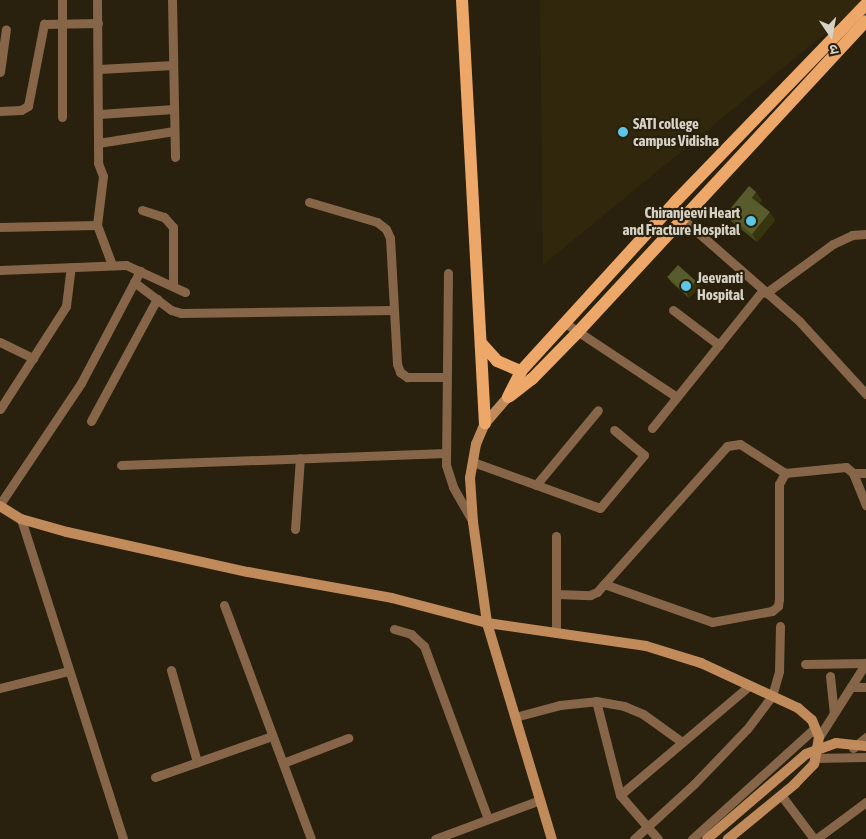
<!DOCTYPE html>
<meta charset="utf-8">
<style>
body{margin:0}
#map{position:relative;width:866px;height:839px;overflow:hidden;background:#29210e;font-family:"Asap Condensed","Noto Sans Devanagari",sans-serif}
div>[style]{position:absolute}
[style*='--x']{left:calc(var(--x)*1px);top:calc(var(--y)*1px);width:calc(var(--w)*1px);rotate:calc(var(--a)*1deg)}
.built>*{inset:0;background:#31270c}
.street>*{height:9px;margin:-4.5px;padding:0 4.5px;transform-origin:4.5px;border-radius:4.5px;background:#866548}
.secondary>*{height:10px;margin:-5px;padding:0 5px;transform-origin:5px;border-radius:5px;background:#c08a5b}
.primary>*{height:12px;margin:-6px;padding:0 6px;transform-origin:6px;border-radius:6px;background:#eca769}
.secondary-bridge>*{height:10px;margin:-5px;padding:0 5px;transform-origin:5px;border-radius:5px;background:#c08a5b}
.wall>*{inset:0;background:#494d1a}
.shaded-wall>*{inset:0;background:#36350d}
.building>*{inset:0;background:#585b2c;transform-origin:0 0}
.dots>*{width:14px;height:14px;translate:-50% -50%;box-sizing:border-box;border:2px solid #29210e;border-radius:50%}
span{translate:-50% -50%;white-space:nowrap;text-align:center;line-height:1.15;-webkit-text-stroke:4.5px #29210e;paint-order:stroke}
.poi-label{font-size:15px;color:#d7d2c6;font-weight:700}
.left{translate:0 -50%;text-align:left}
.right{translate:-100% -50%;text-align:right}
.north{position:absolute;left:806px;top:10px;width:50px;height:50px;-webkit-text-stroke:4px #29210e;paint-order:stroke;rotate:168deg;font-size:14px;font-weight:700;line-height:20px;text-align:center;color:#d7d2c6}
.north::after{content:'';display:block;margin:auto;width:18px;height:22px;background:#d7d2c6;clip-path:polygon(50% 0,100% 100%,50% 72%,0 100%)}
</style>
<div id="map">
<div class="built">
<i style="clip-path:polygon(540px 0,866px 0,543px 265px)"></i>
</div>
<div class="street">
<i style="--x:62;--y:0;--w:117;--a:90"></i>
<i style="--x:97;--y:0;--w:163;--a:89.6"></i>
<i style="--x:98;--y:163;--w:14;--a:69"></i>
<i style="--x:103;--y:176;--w:49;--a:97"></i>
<i style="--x:97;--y:225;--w:43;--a:69.4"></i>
<i style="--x:172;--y:0;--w:157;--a:88.9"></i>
<i style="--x:99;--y:69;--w:74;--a:-3.1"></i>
<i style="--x:0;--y:72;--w:43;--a:-82.1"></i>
<i style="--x:0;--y:111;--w:21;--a:-3"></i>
<i style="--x:21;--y:110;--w:8;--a:-30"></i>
<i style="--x:28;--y:106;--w:84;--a:-79"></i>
<i style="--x:44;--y:24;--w:54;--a:-1.1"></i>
<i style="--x:99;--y:114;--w:75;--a:-3.8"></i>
<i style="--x:98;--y:143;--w:77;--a:-9"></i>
<i style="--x:309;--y:202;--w:71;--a:16.4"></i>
<i style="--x:377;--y:222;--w:11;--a:38"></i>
<i style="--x:386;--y:229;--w:10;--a:66"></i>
<i style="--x:390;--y:238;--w:126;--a:86.8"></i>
<i style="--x:397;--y:364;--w:9;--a:69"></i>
<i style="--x:400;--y:372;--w:9;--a:36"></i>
<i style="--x:407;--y:377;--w:39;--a:0"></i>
<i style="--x:670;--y:208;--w:173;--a:41.2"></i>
<i style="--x:800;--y:322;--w:98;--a:47.5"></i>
<i style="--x:142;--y:210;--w:23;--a:18"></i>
<i style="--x:164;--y:217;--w:13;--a:48"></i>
<i style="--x:173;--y:227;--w:59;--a:90"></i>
<i style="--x:0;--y:227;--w:97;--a:-1.2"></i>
<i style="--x:0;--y:270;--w:126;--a:-2.3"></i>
<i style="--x:126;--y:265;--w:65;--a:24.6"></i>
<i style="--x:448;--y:273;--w:192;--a:90.6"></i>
<i style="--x:446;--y:465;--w:23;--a:72"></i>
<i style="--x:453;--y:487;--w:40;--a:60.3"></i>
<i style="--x:134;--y:282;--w:46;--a:37.1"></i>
<i style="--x:171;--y:310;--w:10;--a:17"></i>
<i style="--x:181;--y:313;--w:213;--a:-0.8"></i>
<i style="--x:766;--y:293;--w:83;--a:-36.2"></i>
<i style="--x:833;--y:244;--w:21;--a:-25"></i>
<i style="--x:852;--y:235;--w:14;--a:-4"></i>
<i style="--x:673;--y:310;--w:58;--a:37.3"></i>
<i style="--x:565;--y:323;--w:134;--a:33.5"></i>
<i style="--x:0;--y:342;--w:37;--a:26"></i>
<i style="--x:0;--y:409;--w:122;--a:-57.3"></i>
<i style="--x:66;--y:306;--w:39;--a:-83"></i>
<i style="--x:91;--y:421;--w:139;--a:-61.6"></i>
<i style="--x:652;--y:428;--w:177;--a:-51.2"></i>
<i style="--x:473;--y:462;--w:135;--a:19.9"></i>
<i style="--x:600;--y:508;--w:69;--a:-50.3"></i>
<i style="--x:644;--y:455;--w:39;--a:-140"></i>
<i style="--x:121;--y:465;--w:325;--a:-2.1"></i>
<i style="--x:853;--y:473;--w:13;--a:0"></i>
<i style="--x:536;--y:485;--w:97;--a:-50.4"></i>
<i style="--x:0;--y:504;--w:146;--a:-56.2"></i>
<i style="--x:81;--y:383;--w:127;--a:-62.2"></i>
<i style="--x:21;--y:519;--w:336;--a:72.3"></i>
<i style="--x:295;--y:529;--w:71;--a:-86"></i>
<i style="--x:556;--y:536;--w:97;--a:90"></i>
<i style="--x:604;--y:584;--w:114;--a:19.4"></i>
<i style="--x:712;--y:622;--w:61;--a:-10.4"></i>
<i style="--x:772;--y:611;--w:8;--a:-40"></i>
<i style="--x:778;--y:606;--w:7;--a:-82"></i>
<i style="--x:779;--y:599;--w:115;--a:-90"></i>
<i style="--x:779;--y:484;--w:13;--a:-61"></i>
<i style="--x:785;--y:473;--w:61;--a:-5.6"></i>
<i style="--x:846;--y:467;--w:9;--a:41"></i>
<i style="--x:853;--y:473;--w:35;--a:68"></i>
<i style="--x:557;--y:594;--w:33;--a:2"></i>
<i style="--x:590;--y:595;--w:8;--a:-23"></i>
<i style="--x:597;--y:592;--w:195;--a:-48.3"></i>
<i style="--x:727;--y:446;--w:13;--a:-9"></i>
<i style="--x:740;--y:444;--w:54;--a:32.8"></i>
<i style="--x:224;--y:605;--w:250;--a:69.6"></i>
<i style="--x:394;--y:629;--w:18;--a:16"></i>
<i style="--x:411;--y:634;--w:18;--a:43"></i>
<i style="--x:424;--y:646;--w:184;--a:69.7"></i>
<i style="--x:805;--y:664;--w:61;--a:-0.9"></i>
<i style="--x:171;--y:670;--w:96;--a:74.2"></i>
<i style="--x:830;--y:676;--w:37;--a:84"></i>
<i style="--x:851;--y:687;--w:15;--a:0"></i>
<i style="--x:0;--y:688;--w:70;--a:-14"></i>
<i style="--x:596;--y:701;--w:97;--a:75.7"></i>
<i style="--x:620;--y:795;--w:58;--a:49.2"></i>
<i style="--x:515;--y:717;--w:47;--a:-14.9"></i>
<i style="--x:560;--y:705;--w:36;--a:-6"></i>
<i style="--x:596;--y:701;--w:28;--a:10"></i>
<i style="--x:624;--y:706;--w:21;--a:23"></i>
<i style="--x:643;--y:714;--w:48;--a:35.7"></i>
<i style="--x:819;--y:737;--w:88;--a:-57.6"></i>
<i style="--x:853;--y:748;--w:17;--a:-40"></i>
<i style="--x:815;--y:758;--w:51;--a:-1.1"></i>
<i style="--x:283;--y:763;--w:70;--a:-21"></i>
<i style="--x:155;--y:777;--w:124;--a:-19.3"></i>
<i style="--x:620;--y:795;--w:169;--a:-40.2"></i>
<i style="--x:781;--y:795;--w:55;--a:53.1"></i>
<i style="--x:435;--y:839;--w:112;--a:-20.4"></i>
<i style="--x:634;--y:839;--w:81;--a:-42.5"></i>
<i style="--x:694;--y:784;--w:76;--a:-46.1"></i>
<i style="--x:747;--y:729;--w:41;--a:-52.9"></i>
<i style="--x:772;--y:696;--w:26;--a:-74"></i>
<i style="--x:779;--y:671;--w:45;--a:-88.7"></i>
<i style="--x:692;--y:839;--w:166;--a:-42.1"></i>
<i style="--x:816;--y:839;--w:62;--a:-36.5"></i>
</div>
<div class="secondary">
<i style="--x:508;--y:397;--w:35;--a:131"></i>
<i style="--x:485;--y:423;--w:23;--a:113"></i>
<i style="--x:476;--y:444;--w:35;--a:100"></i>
<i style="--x:470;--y:478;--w:44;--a:86.1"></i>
<i style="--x:473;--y:522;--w:102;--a:82.1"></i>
<i style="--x:487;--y:623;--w:226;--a:73.3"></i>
<i style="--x:0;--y:506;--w:25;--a:32"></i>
<i style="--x:21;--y:519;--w:48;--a:15.8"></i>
<i style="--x:67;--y:532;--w:185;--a:12.5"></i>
<i style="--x:248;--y:572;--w:146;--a:10.2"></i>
<i style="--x:392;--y:598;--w:98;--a:14.7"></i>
<i style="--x:487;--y:623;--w:161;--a:8.2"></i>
<i style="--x:646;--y:646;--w:58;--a:17.2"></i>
<i style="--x:701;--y:663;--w:107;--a:24.9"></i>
<i style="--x:798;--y:708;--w:18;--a:41"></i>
<i style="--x:812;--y:720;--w:18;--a:68"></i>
<i style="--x:819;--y:737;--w:27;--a:100"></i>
<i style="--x:814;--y:764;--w:28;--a:134"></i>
<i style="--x:795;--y:784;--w:87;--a:140.6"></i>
</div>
<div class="primary">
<i style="--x:462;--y:0;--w:424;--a:86.9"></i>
<i style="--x:481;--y:343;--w:24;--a:48"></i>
<i style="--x:497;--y:361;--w:26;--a:23"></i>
<i style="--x:510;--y:396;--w:28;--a:-38"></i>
<i style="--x:532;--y:379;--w:64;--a:-45.6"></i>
<i style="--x:577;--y:333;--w:425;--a:-47.2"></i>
<i style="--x:508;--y:397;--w:29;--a:-63"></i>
<i style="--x:521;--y:371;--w:230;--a:-47.6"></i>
<i style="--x:676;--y:201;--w:274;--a:-46"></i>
</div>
<div class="secondary-bridge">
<i style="--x:707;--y:839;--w:130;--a:-40.6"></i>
<i style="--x:806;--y:754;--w:32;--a:-20"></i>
<i style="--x:836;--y:743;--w:30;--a:6"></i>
</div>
<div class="wall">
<i style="clip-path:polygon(762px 200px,759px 204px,775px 220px,757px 242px,732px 222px,726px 214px)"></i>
<i style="clip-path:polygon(667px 276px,696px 281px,700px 286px,689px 298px,671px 282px)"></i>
</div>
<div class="shaded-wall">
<i style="clip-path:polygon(756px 192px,762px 200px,757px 206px,752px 198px)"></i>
<i style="clip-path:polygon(770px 212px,775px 220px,757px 242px,752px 234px)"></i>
<i style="clip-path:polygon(696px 281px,700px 286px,689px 298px,686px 292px)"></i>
</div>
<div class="building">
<i style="clip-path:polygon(749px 186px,756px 192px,752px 198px,770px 212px,752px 234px,726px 214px)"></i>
<i style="left:678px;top:265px;width:24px;height:16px;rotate:42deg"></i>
</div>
<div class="dots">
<i style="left:623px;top:132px;background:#5cc7e7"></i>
<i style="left:751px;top:221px;background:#5cc7e7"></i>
<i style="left:686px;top:286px;background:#5cc7e7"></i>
</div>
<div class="poi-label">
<span class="left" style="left:633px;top:132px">SATI college<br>campus Vidisha</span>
<span class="right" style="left:740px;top:221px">Chiranjeevi Heart<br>and Fracture Hospital</span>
<span class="left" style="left:697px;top:286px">Jeevanti<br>Hospital</span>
</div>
<div class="north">उ</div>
</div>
